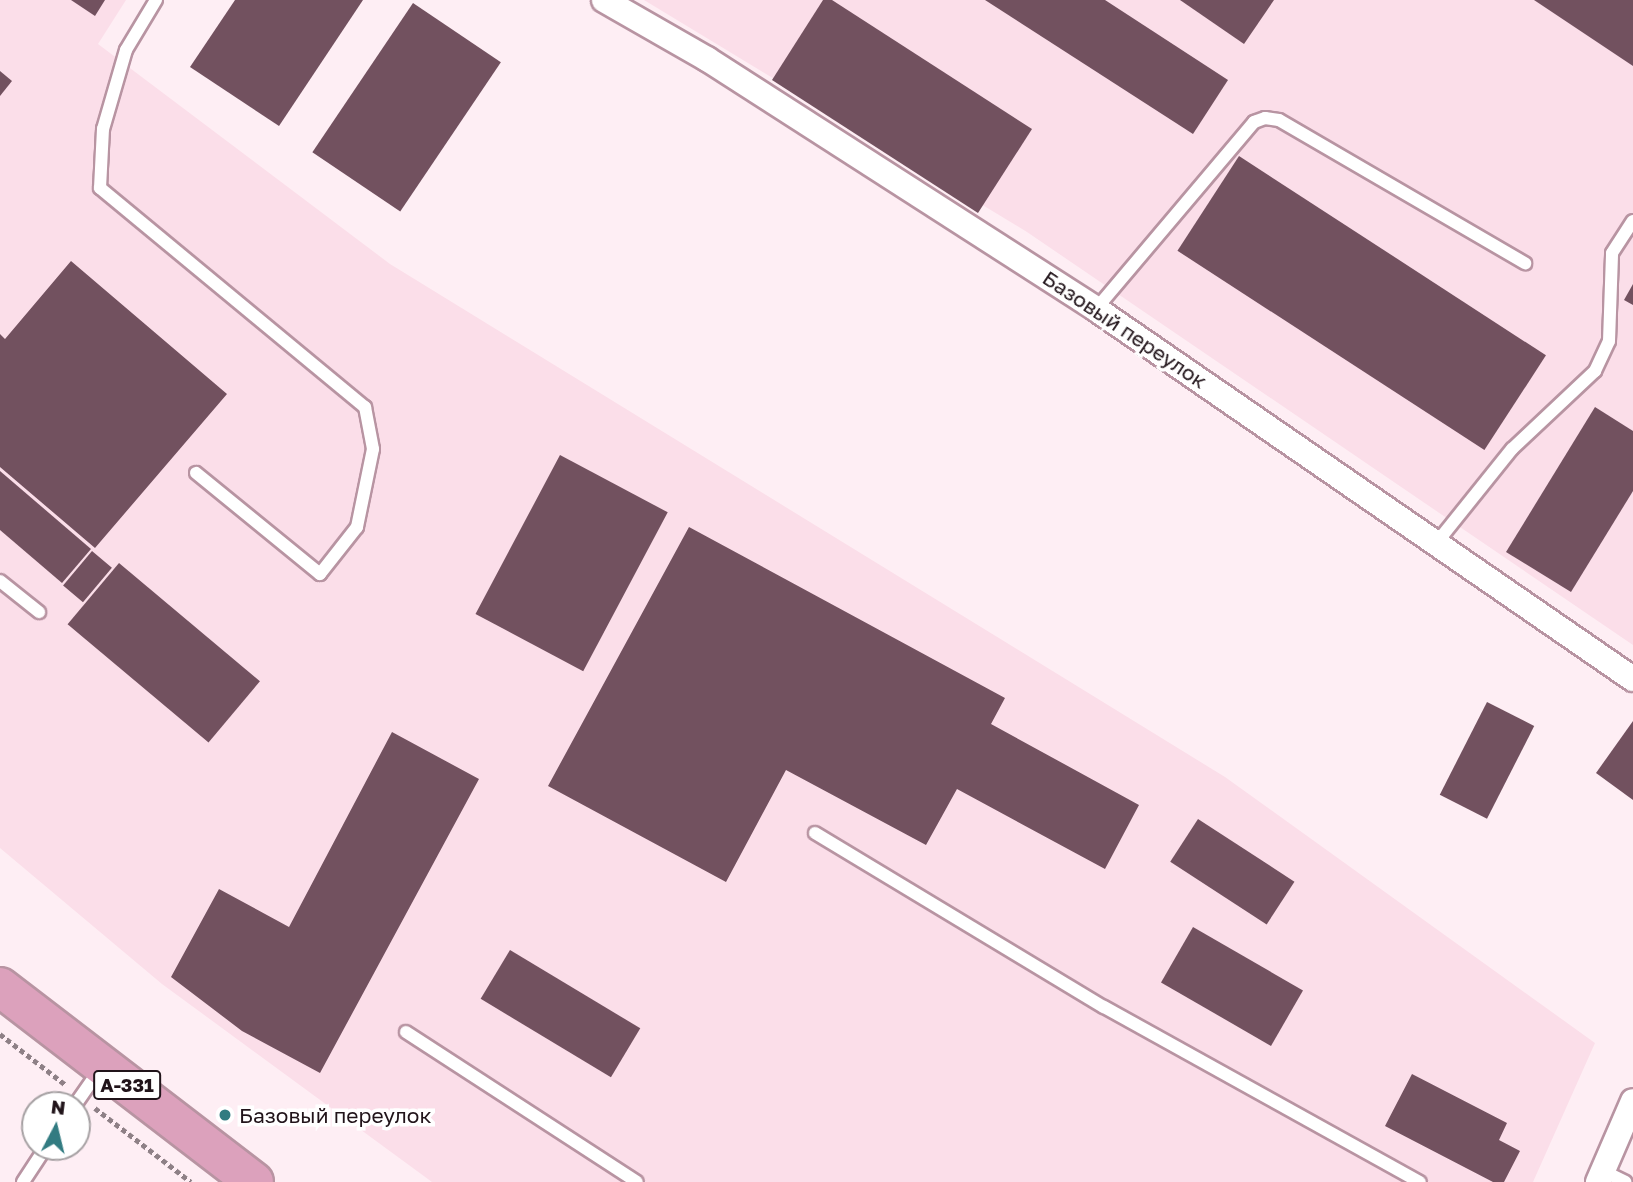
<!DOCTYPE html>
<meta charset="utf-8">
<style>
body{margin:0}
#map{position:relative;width:1633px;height:1182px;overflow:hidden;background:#feeef4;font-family:"Golos Text",sans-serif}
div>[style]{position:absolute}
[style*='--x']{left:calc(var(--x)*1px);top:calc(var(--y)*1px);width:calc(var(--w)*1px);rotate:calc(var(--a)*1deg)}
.built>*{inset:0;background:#fbdee9}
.building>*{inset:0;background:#72515f;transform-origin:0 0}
.path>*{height:4.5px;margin-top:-2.25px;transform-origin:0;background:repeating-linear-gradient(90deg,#8e8086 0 5px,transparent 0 8.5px)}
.roads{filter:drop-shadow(2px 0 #b894a2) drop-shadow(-2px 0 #b894a2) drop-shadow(0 2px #b894a2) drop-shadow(0 -2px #b894a2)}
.service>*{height:12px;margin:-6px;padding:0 6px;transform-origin:6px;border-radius:6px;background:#fff}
.minor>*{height:24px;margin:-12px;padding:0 12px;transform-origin:12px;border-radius:12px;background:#fff}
.primary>*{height:38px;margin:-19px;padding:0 19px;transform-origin:19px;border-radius:19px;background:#dca1bc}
.dots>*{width:19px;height:19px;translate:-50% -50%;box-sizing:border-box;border:4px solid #fff;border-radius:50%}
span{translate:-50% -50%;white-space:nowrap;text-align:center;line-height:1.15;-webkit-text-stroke:7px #fff;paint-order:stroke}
.shield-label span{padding:2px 5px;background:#fff;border:2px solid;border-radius:5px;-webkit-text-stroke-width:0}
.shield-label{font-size:19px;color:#21141a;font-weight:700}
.street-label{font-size:21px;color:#21141a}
.poi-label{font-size:21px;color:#21141a}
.left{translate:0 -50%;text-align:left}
.north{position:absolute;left:21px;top:1091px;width:70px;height:70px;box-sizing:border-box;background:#fff;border:2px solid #a6a1a3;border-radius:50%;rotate:7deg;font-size:19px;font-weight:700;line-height:28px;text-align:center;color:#21141a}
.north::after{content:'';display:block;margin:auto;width:24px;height:32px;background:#327b81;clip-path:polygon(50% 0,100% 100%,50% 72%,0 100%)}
</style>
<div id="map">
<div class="built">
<i style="clip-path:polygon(0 0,126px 0,98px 44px,390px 264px,1225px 777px,1595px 1043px,1533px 1182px,432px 1182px,162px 984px,0 848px)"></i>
<i style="clip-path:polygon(644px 0,1633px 0,1633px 645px,1027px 232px)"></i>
</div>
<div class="building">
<i style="clip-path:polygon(71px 0,105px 0,95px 16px)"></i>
<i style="clip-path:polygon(235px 0,363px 0,279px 126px,190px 67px)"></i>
<i style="clip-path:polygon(823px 0,832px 0,1032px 129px,978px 213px,772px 80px)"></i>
<i style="clip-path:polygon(985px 0,1105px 0,1228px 80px,1193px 134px)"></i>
<i style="clip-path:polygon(1180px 0,1274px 0,1244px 44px)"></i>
<i style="clip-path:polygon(1534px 0,1633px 0,1633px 66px)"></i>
<i style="left:413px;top:3px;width:106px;height:180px;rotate:34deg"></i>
<i style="clip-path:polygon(0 71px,12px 81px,0 96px)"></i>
<i style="left:1239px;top:156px;width:366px;height:113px;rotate:33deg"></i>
<i style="clip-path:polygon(71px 261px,227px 394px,95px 548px,0 467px,0 334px,5px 339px)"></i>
<i style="clip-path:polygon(1633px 284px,1633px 305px,1624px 300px)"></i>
<i style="clip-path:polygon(1595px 407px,1633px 431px,1633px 491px,1571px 592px,1506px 552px)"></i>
<i style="left:560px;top:455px;width:122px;height:180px;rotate:28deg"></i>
<i style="clip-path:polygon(0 471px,91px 549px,62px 583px,0 530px)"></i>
<i style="clip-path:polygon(689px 527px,1005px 698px,991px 724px,1139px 805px,1105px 869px,957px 789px,926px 845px,786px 770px,726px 882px,548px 786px)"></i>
<i style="left:92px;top:551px;width:26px;height:45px;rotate:40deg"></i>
<i style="left:119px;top:563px;width:184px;height:80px;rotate:40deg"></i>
<i style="left:1487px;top:702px;width:53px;height:104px;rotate:27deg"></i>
<i style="clip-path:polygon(1633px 721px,1633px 800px,1596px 773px)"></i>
<i style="clip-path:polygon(392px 732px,479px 779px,320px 1073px,242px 1031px,171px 977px,219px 889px,289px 927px)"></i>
<i style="left:1198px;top:819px;width:115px;height:51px;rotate:33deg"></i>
<i style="left:1193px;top:927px;width:127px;height:64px;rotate:30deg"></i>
<i style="left:510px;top:950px;width:152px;height:57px;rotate:31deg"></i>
<i style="clip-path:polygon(1412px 1074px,1507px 1123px,1499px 1140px,1520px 1151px,1504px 1182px,1493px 1182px,1385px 1126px)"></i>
</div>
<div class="path">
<i style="--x:0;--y:1034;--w:83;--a:37.7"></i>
<i style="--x:95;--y:1108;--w:121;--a:37.6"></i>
</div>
<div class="roads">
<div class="service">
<i style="--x:156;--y:0;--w:58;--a:121"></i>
<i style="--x:126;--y:50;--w:82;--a:106.2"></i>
<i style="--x:103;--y:129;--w:59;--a:92.9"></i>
<i style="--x:100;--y:188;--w:344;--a:39.6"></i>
<i style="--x:365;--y:407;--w:43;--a:79.2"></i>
<i style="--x:373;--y:449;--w:80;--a:101.6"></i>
<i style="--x:357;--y:527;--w:60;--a:128.2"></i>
<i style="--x:320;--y:574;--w:160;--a:-140.8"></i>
<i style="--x:1096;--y:309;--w:245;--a:-49.8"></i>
<i style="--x:1254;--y:122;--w:12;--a:-20"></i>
<i style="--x:1265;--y:118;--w:14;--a:8"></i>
<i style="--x:1279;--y:120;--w:285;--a:30.2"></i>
<i style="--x:1438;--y:541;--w:118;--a:-51.2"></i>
<i style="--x:1512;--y:449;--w:114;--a:-43.2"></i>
<i style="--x:1595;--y:371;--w:33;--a:-65"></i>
<i style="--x:1609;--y:341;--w:88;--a:-88"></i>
<i style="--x:1612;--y:253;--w:38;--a:-57"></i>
<i style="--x:0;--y:581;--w:50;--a:38.5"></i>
<i style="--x:815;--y:833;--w:337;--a:31.1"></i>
<i style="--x:1104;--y:1007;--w:361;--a:29"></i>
<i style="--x:406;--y:1032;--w:275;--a:33"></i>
<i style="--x:75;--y:1105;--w:44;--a:-55.2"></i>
<i style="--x:1603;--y:1171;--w:25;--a:26"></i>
<i style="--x:23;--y:1182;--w:42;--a:-56.7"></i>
</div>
<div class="minor">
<i style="--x:604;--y:0;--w:119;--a:29.8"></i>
<i style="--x:707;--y:59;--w:462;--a:32.7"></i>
<i style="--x:1096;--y:309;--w:652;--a:34.57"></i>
<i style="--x:1598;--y:1182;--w:88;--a:-66.6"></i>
</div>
<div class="primary">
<i style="--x:0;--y:987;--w:320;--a:37.5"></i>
</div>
</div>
<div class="dots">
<i style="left:225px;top:1115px;background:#327b81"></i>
</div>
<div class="shield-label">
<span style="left:127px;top:1085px">А-331</span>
</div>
<div class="street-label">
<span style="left:1125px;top:329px;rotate:34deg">Базовый переулок</span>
</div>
<div class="poi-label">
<span class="left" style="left:239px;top:1115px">Базовый переулок</span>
</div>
<div class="north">N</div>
</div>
